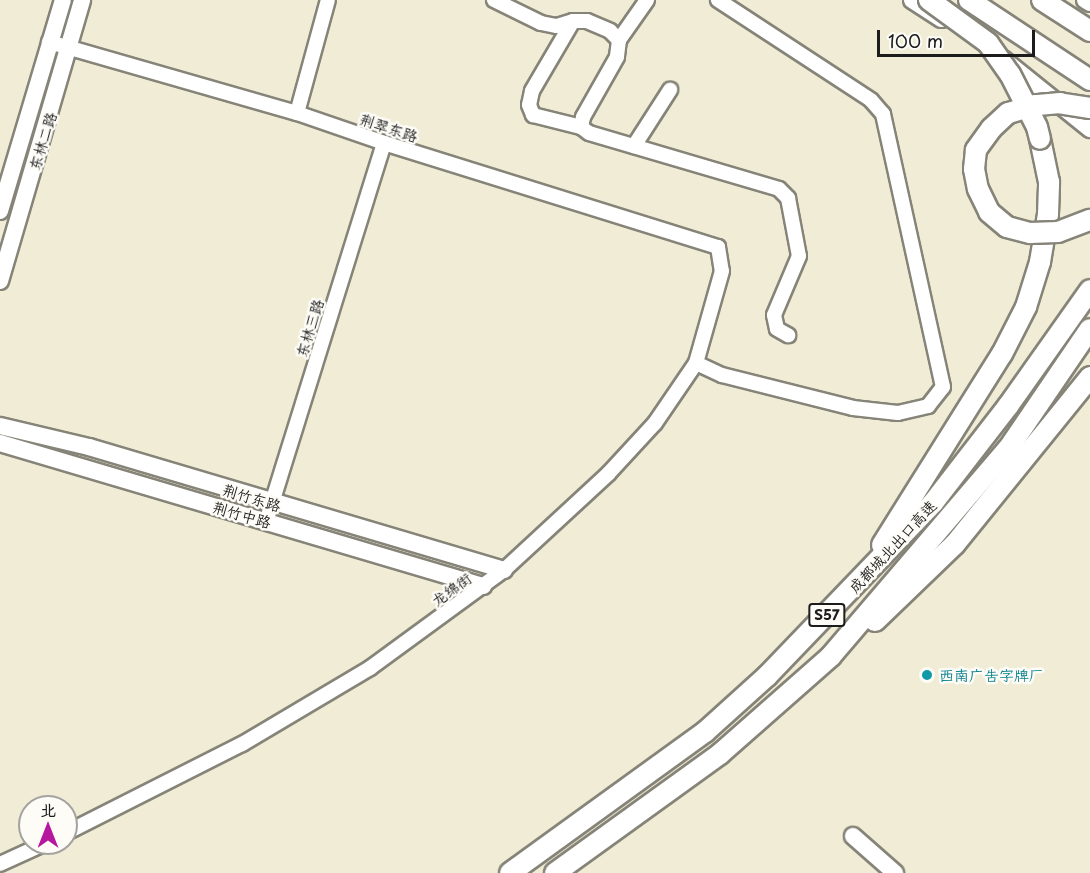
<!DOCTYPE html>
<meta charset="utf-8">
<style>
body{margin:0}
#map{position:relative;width:1090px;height:873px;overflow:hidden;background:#f0ecd5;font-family:"Playpen Sans","LXGW WenKai TC",sans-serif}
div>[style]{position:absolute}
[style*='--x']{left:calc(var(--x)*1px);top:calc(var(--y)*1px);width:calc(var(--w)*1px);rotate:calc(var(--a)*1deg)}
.roads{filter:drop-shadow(2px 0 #868478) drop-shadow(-2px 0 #868478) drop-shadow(0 2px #868478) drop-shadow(0 -2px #868478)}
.minor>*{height:14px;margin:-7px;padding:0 7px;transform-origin:7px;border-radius:7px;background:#fff}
.major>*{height:16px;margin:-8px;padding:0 8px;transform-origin:8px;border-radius:8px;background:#fff}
.highway>*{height:20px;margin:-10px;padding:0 10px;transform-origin:10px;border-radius:10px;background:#fff}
.bridges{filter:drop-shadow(2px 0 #868478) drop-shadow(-2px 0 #868478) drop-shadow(0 2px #868478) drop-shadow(0 -2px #868478)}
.highway-bridge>*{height:20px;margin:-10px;padding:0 10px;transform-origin:10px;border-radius:10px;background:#fff}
.dots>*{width:16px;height:16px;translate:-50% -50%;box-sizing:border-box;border:3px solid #fdfcf7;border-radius:50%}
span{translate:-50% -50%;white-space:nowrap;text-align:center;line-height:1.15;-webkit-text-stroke:5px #fdfcf7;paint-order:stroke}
.shield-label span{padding:2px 4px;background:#fdfcf7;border:2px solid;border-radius:4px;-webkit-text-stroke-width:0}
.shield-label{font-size:14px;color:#1c1c1c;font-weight:700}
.street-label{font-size:15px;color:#1c1c1c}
.culture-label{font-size:15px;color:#0d838f}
.left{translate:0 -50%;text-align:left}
.north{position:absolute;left:18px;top:795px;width:60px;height:60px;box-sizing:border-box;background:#fdfcf7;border:2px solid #a3a29f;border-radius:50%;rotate:0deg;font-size:16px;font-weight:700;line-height:24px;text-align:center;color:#1c1c1c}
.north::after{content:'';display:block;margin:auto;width:21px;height:27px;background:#b5179e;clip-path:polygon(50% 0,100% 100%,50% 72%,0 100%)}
.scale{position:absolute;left:877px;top:30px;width:158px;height:27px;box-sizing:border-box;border:3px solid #1c1c1c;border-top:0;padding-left:8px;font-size:18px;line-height:21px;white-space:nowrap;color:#1c1c1c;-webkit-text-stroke:4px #fdfcf7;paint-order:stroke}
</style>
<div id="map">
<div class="roads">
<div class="minor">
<i style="--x:494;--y:0;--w:52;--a:26.1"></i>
<i style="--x:541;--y:23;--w:16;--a:11"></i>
<i style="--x:557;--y:26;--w:17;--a:-17"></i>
<i style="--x:573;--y:21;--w:14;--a:0"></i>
<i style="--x:587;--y:21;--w:25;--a:23"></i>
<i style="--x:610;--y:31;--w:13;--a:45"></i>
<i style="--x:619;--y:40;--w:17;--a:97"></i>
<i style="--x:617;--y:57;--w:69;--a:119.5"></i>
<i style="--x:583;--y:117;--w:10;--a:101"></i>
<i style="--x:581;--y:127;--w:10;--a:37"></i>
<i style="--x:589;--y:133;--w:198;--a:16.4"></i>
<i style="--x:779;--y:189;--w:13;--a:45"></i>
<i style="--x:788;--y:198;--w:59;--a:79.3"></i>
<i style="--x:799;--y:256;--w:64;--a:113"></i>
<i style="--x:774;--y:315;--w:14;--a:78"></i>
<i style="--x:777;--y:329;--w:13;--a:29"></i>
<i style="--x:573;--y:21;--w:81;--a:120.4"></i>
<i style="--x:532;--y:91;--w:14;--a:102"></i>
<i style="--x:529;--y:105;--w:11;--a:68"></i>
<i style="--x:533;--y:115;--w:49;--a:14"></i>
<i style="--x:619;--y:40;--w:49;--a:-55"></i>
<i style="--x:49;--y:42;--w:258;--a:16"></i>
<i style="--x:297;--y:113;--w:92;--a:19"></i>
<i style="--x:384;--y:143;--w:350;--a:17.3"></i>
<i style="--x:718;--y:247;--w:24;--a:81"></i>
<i style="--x:722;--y:271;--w:96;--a:105.8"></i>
<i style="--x:696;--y:363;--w:73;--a:124.3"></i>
<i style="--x:655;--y:423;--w:69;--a:132.7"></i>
<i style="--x:608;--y:474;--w:142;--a:137.3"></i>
<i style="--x:504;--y:570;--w:166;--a:143.8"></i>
<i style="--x:370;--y:668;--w:149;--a:149.3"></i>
<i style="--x:242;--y:744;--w:197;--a:153.2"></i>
<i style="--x:297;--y:113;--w:117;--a:-74.7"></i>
<i style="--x:634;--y:146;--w:67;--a:-57.3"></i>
<i style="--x:696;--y:363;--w:29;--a:25"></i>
<i style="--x:722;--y:375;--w:135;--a:14.1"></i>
<i style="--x:853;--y:408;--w:45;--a:6.3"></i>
<i style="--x:898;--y:413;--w:31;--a:-13"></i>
<i style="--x:928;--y:406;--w:24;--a:-52"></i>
<i style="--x:943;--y:387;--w:280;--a:-102.4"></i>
<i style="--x:883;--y:114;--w:18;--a:-131"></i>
<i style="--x:871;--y:100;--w:183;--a:-146.8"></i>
<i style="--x:266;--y:522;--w:397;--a:-72.7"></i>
<i style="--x:0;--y:864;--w:51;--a:-24.5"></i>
</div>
<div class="major">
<i style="--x:912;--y:0;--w:35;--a:33"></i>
<i style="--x:1085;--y:0;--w:6;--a:31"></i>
<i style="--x:1003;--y:59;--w:112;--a:38.8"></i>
<i style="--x:0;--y:211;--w:220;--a:-73.4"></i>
<i style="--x:0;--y:281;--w:293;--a:-73.7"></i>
<i style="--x:0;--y:426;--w:91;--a:13.3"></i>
<i style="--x:89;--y:447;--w:433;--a:16.5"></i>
<i style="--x:0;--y:443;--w:504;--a:16.49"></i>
<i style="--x:853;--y:836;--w:56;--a:41.4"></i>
</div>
<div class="highway">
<i style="--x:969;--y:0;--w:145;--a:33.5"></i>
<i style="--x:1042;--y:0;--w:57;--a:32.9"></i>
<i style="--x:882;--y:545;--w:226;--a:-57.9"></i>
<i style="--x:1002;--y:354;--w:53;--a:-62.9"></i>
<i style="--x:1026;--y:307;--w:47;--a:-72.7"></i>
<i style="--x:1040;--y:262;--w:49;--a:-80.5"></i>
<i style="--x:1048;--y:214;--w:32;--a:-88"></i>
<i style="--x:1049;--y:182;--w:44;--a:-101.8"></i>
<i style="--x:875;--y:621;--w:111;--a:-43.9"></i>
<i style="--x:955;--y:544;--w:215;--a:-51"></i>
<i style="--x:510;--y:873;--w:241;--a:-35.9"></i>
<i style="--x:705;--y:732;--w:84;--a:-42.1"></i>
<i style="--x:767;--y:676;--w:240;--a:-46.2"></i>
<i style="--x:933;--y:503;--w:123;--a:-52.3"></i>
<i style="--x:1008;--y:406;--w:142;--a:-54.7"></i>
<i style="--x:555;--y:873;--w:203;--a:-35.8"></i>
<i style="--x:720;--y:754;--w:148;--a:-41.4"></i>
<i style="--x:831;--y:656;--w:272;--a:-49.5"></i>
<i style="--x:1008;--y:449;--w:145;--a:-55.7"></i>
</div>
</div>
<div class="bridges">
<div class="highway-bridge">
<i style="--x:929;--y:0;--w:73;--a:36.1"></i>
<i style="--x:988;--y:43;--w:38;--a:55"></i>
<i style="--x:1010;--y:74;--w:59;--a:63"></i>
<i style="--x:1037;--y:127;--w:12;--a:76"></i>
<i style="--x:1090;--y:108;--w:30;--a:-171"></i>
<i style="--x:1060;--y:103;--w:25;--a:175"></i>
<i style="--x:1035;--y:105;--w:28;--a:163"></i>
<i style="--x:1008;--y:113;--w:23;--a:137"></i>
<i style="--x:991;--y:129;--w:26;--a:126"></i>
<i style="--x:976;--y:150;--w:19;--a:96"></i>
<i style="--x:974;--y:169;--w:20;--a:79"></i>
<i style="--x:978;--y:189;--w:25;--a:64"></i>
<i style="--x:989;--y:212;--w:23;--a:40"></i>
<i style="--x:1007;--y:227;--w:24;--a:15"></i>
<i style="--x:1030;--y:233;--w:28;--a:-2"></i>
<i style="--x:1058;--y:232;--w:34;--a:-21"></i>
</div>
</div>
<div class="dots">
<i style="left:927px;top:675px;background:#0f9aa8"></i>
</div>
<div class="shield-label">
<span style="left:827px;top:615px">S57</span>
</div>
<div class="street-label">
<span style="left:389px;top:127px;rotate:18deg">荆翠东路</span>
<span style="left:42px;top:141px;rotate:-73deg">东林二路</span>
<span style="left:309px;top:328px;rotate:-73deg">东林三路</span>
<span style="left:252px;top:497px;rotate:17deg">荆竹东路</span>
<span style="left:242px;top:514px;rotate:16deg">荆竹中路</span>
<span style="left:892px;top:546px;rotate:-47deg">成都城北出口高速</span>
<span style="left:451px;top:589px;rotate:-36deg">龙绵街</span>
</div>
<div class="culture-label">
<span class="left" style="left:939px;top:675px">西南广告字牌厂</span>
</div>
<div class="north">北</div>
<div class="scale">100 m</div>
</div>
